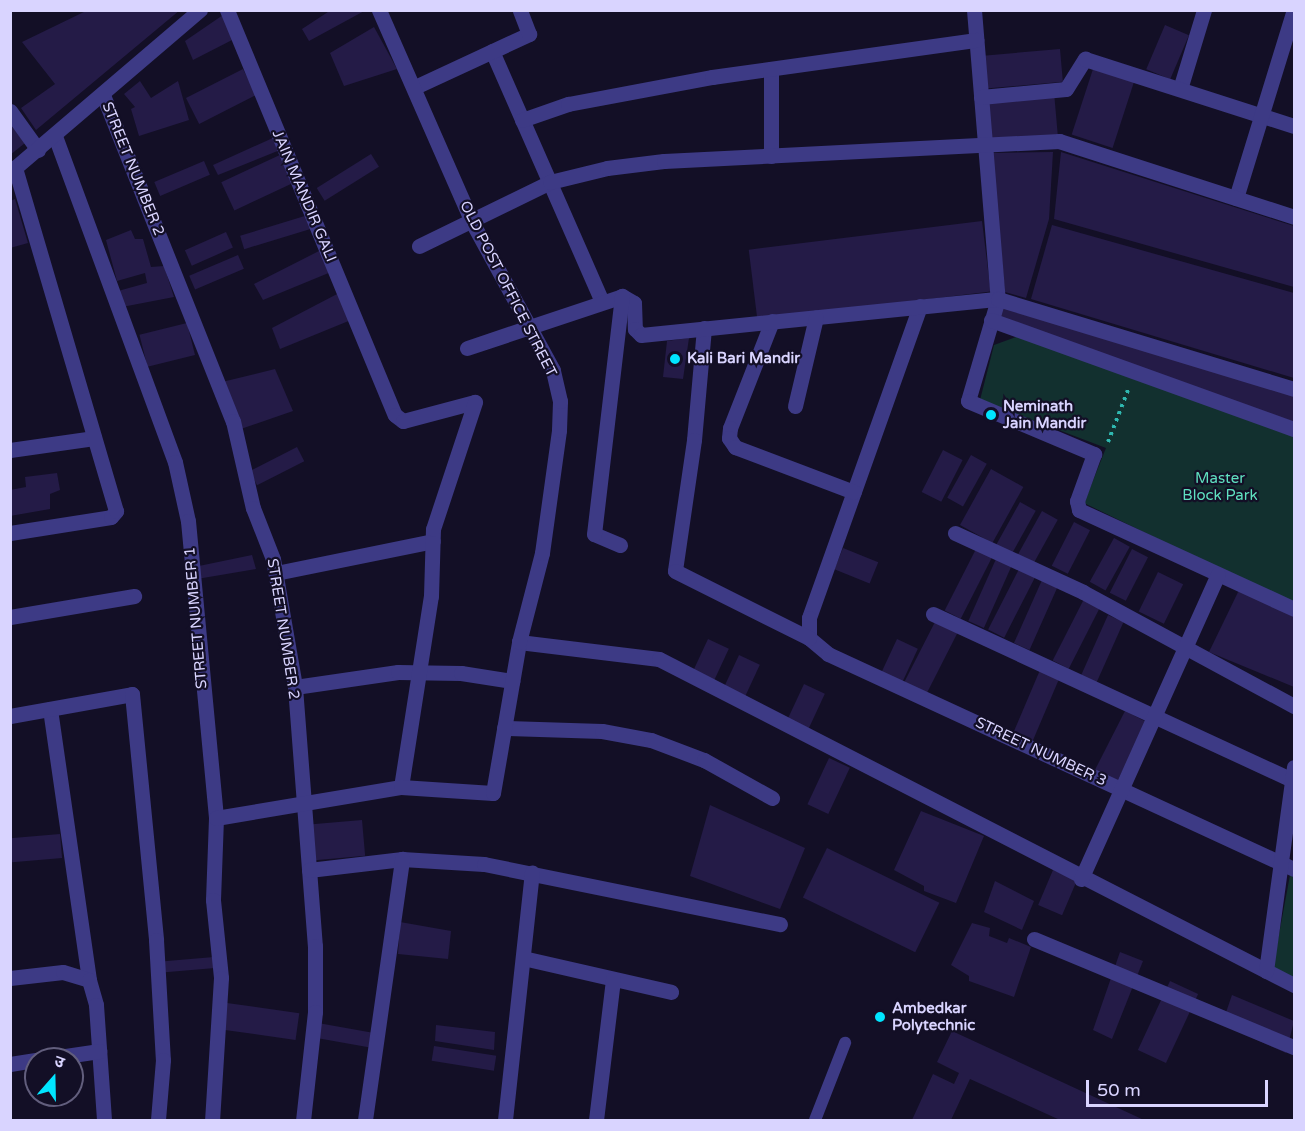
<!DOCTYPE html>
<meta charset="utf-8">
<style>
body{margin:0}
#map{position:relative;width:1305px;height:1131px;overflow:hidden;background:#130f26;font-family:"Varela Round","Noto Sans Devanagari",sans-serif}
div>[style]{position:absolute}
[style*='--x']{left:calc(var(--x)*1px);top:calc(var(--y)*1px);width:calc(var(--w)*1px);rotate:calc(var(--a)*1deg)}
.green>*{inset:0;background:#12302f}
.building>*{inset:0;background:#241b47;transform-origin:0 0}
.path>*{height:4px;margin-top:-2px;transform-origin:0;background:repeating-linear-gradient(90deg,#2fb8b0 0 3px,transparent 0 7.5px)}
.service>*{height:12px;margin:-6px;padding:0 6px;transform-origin:6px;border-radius:6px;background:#3d3a85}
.minor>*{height:15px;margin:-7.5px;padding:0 7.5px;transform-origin:7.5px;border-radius:7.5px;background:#3d3a85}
.dots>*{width:16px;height:16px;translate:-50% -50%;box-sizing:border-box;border:3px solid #130f26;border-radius:50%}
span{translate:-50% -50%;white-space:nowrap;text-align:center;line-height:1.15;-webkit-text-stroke:4.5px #130f26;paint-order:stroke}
.street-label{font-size:15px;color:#d9d4ff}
.poi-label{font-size:15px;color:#d9d4ff;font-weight:700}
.left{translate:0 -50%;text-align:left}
.park-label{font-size:15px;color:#5fe0c0}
.frame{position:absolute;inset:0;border:12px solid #d9d4ff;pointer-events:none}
.north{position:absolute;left:24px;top:1047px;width:60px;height:60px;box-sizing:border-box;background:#130f26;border:2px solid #625e7d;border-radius:50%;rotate:20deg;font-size:16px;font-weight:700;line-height:24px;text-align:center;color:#d9d4ff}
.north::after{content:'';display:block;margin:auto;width:21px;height:27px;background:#00e5ff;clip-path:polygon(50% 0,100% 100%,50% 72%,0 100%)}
.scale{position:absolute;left:1086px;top:1080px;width:182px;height:27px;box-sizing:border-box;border:3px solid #d9d4ff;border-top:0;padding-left:8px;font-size:18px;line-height:21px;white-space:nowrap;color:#d9d4ff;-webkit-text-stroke:4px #130f26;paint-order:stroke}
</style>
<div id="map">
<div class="green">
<i style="clip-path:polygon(1019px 336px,1294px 436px,1294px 605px,1084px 503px,1106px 448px,980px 400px,994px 345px)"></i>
<i style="clip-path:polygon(1290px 875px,1294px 877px,1294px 978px,1273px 967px)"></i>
</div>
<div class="building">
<i style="clip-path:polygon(88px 10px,180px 10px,36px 130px,21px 108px,55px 84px,22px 42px)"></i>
<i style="clip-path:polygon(331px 10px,366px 10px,309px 41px,302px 29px)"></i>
<i style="clip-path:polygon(223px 15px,234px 39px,193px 60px,185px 41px)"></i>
<i style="left:1165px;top:25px;width:26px;height:48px;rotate:23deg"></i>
<i style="clip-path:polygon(374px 27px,397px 69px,344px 86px,330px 53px)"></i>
<i style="left:1060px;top:49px;width:33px;height:77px;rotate:85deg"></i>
<i style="left:243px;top:69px;width:29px;height:64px;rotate:63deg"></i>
<i style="left:1093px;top:69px;width:43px;height:69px;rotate:18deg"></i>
<i style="clip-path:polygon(140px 81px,151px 98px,178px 81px,189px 120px,139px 136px,131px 109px,135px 107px,124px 94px)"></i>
<i style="left:1054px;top:92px;width:44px;height:68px;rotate:85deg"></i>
<i style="clip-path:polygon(10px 124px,25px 143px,10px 155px)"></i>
<i style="clip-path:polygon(275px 137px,280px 150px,218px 175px,213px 165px)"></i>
<i style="clip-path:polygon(1053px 152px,1049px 219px,1026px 298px,1005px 292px,992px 153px)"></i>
<i style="clip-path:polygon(1061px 152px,1294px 226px,1294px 287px,1054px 219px)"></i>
<i style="left:282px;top:154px;width:31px;height:67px;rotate:65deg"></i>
<i style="left:371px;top:154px;width:15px;height:64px;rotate:58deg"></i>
<i style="left:204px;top:161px;width:15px;height:54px;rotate:67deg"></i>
<i style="clip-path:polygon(15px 199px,28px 243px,10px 248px,10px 201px)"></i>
<i style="left:308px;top:215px;width:14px;height:71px;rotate:73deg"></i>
<i style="left:982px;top:221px;width:71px;height:235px;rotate:83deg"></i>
<i style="clip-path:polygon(1052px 225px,1294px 293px,1294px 378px,1031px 299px)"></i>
<i style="clip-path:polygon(131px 230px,135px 239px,143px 239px,151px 267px,164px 266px,174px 297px,122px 307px,118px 291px,147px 283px,145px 273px,117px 281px,106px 240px)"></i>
<i style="left:226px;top:232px;width:17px;height:45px;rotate:66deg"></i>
<i style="clip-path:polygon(319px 251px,331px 272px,263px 300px,254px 284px)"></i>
<i style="left:238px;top:255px;width:15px;height:53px;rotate:67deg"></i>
<i style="clip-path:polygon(339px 293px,351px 320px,280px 349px,272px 328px)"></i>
<i style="clip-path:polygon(1003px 306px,1294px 395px,1294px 422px,1000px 317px)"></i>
<i style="left:187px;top:323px;width:33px;height:49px;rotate:76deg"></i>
<i style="clip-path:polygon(689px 338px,683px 379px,663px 377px,667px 341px)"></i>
<i style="clip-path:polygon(275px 369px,293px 411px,235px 431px,222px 382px)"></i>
<i style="left:297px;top:447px;width:16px;height:53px;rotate:63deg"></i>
<i style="left:943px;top:450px;width:22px;height:47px;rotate:27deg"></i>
<i style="left:971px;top:455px;width:18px;height:49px;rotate:29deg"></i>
<i style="left:991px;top:469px;width:37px;height:64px;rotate:29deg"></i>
<i style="clip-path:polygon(57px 473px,60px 490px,50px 494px,50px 509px,10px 516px,10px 490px,26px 487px,25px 477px)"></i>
<i style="left:1020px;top:502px;width:18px;height:49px;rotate:29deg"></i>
<i style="left:1042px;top:511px;width:18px;height:50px;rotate:29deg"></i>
<i style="left:1074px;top:522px;width:18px;height:49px;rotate:27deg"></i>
<i style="left:1114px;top:538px;width:18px;height:50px;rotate:29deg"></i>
<i style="left:843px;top:548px;width:38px;height:23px;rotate:22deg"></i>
<i style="left:976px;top:549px;width:18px;height:69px;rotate:27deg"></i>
<i style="left:1132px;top:549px;width:18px;height:49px;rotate:27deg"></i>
<i style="clip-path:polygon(252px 555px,256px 569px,197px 579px,194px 567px)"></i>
<i style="left:996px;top:559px;width:17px;height:68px;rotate:24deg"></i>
<i style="left:1019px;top:569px;width:18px;height:68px;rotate:27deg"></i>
<i style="left:1158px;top:572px;width:28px;height:44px;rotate:26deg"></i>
<i style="left:1042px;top:580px;width:17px;height:69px;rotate:24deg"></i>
<i style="clip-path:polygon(1240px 588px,1294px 612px,1294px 687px,1209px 652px)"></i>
<i style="left:1084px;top:599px;width:18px;height:69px;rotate:27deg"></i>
<i style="left:1108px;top:615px;width:17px;height:68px;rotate:24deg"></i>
<i style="left:936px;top:620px;width:25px;height:70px;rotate:27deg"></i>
<i style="left:708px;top:639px;width:23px;height:38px;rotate:25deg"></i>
<i style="left:897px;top:639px;width:23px;height:38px;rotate:25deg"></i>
<i style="left:739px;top:655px;width:23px;height:38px;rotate:25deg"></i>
<i style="left:1040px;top:670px;width:21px;height:68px;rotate:23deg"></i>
<i style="left:804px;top:684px;width:23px;height:38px;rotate:25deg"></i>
<i style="left:1125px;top:711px;width:25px;height:66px;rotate:27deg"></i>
<i style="left:829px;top:758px;width:23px;height:51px;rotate:25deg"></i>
<i style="clip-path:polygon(710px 805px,805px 848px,780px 909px,690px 876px)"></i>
<i style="clip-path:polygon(921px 811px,984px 836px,956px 903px,924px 891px,924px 886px,894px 870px)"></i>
<i style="left:362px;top:820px;width:36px;height:53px;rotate:85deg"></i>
<i style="left:60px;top:834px;width:24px;height:50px;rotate:85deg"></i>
<i style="left:827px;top:848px;width:125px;height:55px;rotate:26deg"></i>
<i style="left:1053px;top:870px;width:26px;height:38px;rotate:23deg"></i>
<i style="clip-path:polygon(995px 881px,1034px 901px,1022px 930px,984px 912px)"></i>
<i style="clip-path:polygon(400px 922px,451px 931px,448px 959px,398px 954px)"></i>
<i style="clip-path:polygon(972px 923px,990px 928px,989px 936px,1007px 943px,1009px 938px,1031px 947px,1014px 997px,969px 981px,969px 976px,951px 965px)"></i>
<i style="clip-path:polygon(1120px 952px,1143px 961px,1112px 1039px,1093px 1030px)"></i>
<i style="left:214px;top:957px;width:11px;height:50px;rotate:85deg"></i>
<i style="left:1170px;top:981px;width:31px;height:76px;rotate:25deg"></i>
<i style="clip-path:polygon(1232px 995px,1294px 1021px,1286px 1053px,1222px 1024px)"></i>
<i style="left:227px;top:1003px;width:73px;height:27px;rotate:8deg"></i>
<i style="left:318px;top:1023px;width:54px;height:15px;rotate:10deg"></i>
<i style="clip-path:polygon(436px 1025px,495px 1032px,494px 1050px,435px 1041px)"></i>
<i style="clip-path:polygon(952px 1031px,1144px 1120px,1060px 1120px,970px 1079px,951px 1120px,912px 1120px,933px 1074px,954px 1084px,959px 1073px,937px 1062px)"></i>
<i style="left:434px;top:1046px;width:63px;height:15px;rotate:9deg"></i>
</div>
<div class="path">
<i style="--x:1108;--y:442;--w:56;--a:-69"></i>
</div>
<div class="service">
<i style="--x:815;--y:1120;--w:83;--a:-68.7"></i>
</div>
<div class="minor">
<i style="--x:227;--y:10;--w:438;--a:67.5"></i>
<i style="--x:395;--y:415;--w:10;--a:37"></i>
<i style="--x:403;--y:421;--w:74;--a:-14.8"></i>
<i style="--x:974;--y:10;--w:290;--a:85.3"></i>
<i style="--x:998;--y:299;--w:106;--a:106.4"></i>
<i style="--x:968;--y:401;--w:137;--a:22.8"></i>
<i style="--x:1094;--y:454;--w:50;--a:109.9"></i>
<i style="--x:1077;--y:501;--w:9;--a:77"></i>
<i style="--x:1079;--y:510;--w:237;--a:24.7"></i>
<i style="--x:492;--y:51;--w:274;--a:66.3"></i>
<i style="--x:771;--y:69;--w:87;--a:90"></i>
<i style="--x:415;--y:87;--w:126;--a:-24.9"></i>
<i style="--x:529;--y:34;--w:26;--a:-111"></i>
<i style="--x:1180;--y:89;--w:83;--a:-73.1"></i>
<i style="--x:103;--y:95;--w:351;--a:68.3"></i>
<i style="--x:233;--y:421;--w:89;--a:77.1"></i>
<i style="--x:253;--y:508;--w:55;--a:68.6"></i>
<i style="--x:273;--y:559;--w:130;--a:80.2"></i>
<i style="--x:295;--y:687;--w:260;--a:85.6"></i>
<i style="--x:315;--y:946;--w:66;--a:90"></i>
<i style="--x:315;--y:1012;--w:109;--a:96.3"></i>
<i style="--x:981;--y:97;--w:85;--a:-5.4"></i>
<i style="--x:1066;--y:89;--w:36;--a:-58"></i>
<i style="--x:1085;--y:59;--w:219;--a:17.8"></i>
<i style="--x:10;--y:111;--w:48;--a:54.3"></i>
<i style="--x:522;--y:120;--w:49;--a:-19.2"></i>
<i style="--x:568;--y:104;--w:147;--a:-10.6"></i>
<i style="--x:712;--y:77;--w:267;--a:-8"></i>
<i style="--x:55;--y:136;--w:347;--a:69.8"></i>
<i style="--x:175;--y:462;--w:60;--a:77.6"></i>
<i style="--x:188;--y:521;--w:298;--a:84.6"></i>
<i style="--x:216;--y:818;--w:82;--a:92.1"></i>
<i style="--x:213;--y:900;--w:78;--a:84.1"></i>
<i style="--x:221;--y:978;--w:142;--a:93.6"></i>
<i style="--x:10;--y:172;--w:250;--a:-40.5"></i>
<i style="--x:1236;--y:198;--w:197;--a:-72.9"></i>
<i style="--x:419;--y:246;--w:146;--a:-26"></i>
<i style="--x:550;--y:182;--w:59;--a:-13.8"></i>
<i style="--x:607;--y:168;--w:57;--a:-7"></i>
<i style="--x:664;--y:161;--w:396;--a:-2.9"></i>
<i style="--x:1059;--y:141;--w:247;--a:17.9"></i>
<i style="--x:920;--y:306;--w:331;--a:109.6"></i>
<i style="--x:809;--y:618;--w:20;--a:90"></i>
<i style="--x:809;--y:638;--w:25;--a:40"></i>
<i style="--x:828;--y:654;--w:513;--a:24.77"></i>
<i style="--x:991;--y:320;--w:322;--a:19.8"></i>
<i style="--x:772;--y:321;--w:115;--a:111.4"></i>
<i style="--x:730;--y:428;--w:10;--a:96"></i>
<i style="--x:729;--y:438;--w:11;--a:56"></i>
<i style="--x:735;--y:447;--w:127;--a:20.7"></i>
<i style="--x:704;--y:328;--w:112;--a:95.1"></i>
<i style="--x:694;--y:440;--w:132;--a:98.3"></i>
<i style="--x:675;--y:571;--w:150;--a:26.6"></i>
<i style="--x:467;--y:348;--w:163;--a:-18.5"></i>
<i style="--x:622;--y:296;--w:14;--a:30"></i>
<i style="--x:634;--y:303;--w:26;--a:88"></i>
<i style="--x:635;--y:329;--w:8;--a:45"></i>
<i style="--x:641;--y:335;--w:359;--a:-5.8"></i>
<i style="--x:998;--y:299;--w:309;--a:16.9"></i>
<i style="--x:795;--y:406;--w:91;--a:-76.7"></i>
<i style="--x:10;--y:450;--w:85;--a:-8.1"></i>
<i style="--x:10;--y:533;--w:102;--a:-9"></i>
<i style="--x:111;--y:517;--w:8;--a:-50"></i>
<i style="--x:116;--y:511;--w:358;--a:-106.4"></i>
<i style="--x:955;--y:533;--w:141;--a:24.7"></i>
<i style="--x:1083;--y:592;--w:240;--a:28.4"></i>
<i style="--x:620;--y:545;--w:28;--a:-157"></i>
<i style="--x:594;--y:534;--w:240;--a:-83.3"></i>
<i style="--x:276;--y:573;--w:160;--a:-11.5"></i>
<i style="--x:933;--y:614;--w:396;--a:24.8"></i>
<i style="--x:10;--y:617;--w:126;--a:-9.6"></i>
<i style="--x:519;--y:642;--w:141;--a:6.9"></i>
<i style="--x:659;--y:659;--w:714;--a:27.18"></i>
<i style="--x:295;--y:687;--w:104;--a:-8.3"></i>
<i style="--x:398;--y:672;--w:63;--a:0.9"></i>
<i style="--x:461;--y:673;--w:52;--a:8.9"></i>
<i style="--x:50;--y:709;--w:274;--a:81.8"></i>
<i style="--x:10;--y:716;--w:124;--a:-10.2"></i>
<i style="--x:132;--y:694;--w:247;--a:84.4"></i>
<i style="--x:156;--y:940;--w:120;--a:86.7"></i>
<i style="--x:163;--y:1060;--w:60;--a:94.8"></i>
<i style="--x:504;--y:728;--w:98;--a:1.8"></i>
<i style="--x:602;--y:731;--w:50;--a:10.4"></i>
<i style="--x:651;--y:740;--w:57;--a:20.7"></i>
<i style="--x:704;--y:760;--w:78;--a:29.2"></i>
<i style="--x:401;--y:787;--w:193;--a:-81.1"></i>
<i style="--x:431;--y:596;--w:67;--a:-88.3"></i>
<i style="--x:433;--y:529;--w:134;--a:-71.7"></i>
<i style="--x:216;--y:818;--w:188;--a:-9.5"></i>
<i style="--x:401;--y:787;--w:92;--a:3.7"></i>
<i style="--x:493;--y:793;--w:153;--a:-80.2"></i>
<i style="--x:519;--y:642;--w:92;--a:-75.5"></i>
<i style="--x:542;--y:553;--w:124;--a:-82.1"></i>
<i style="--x:559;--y:430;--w:29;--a:-88"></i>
<i style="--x:560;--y:401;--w:32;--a:-103"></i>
<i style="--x:553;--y:370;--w:169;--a:-118.7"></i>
<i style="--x:472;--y:222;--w:232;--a:-113.7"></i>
<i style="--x:309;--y:870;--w:94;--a:-6.7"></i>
<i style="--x:402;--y:859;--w:82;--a:3.5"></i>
<i style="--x:484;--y:864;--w:302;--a:11.5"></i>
<i style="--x:1081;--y:879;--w:334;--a:-65.8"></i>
<i style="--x:1034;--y:939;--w:282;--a:22.6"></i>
<i style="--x:523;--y:958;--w:152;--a:12.9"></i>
<i style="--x:1266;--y:971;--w:206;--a:-82.2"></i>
<i style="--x:10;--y:978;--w:53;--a:-6.5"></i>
<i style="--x:63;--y:972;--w:27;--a:17"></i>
<i style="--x:89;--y:980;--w:26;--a:74"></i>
<i style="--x:96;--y:1005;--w:115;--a:86"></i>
<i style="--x:45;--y:1059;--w:55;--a:-8.4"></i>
<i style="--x:10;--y:1064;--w:26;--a:-9"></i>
<i style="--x:365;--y:1120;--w:264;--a:-81.9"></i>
<i style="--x:505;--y:1120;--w:249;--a:-83.8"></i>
<i style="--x:596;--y:1120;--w:142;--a:-83.1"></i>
</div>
<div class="dots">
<i style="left:675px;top:359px;background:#00e5ff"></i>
<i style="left:991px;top:415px;background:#00e5ff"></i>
<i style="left:880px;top:1017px;background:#00e5ff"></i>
</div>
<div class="street-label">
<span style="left:133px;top:169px;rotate:68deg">STREET NUMBER 2</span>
<span style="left:304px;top:196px;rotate:67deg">JAIN MANDIR GALI</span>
<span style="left:508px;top:289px;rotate:63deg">OLD POST OFFICE STREET</span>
<span style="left:196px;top:618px;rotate:-95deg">STREET NUMBER 1</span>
<span style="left:283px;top:629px;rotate:81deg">STREET NUMBER 2</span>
<span style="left:1041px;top:752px;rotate:25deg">STREET NUMBER 3</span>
</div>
<div class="poi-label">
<span class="left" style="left:687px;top:359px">Kali Bari Mandir</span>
<span class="left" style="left:1003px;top:415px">Neminath<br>Jain Mandir</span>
<span class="left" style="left:892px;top:1017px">Ambedkar<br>Polytechnic</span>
</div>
<div class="park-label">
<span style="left:1220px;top:487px">Master<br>Block Park</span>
</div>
<div class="frame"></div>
<div class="north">उ</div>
<div class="scale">50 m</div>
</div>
